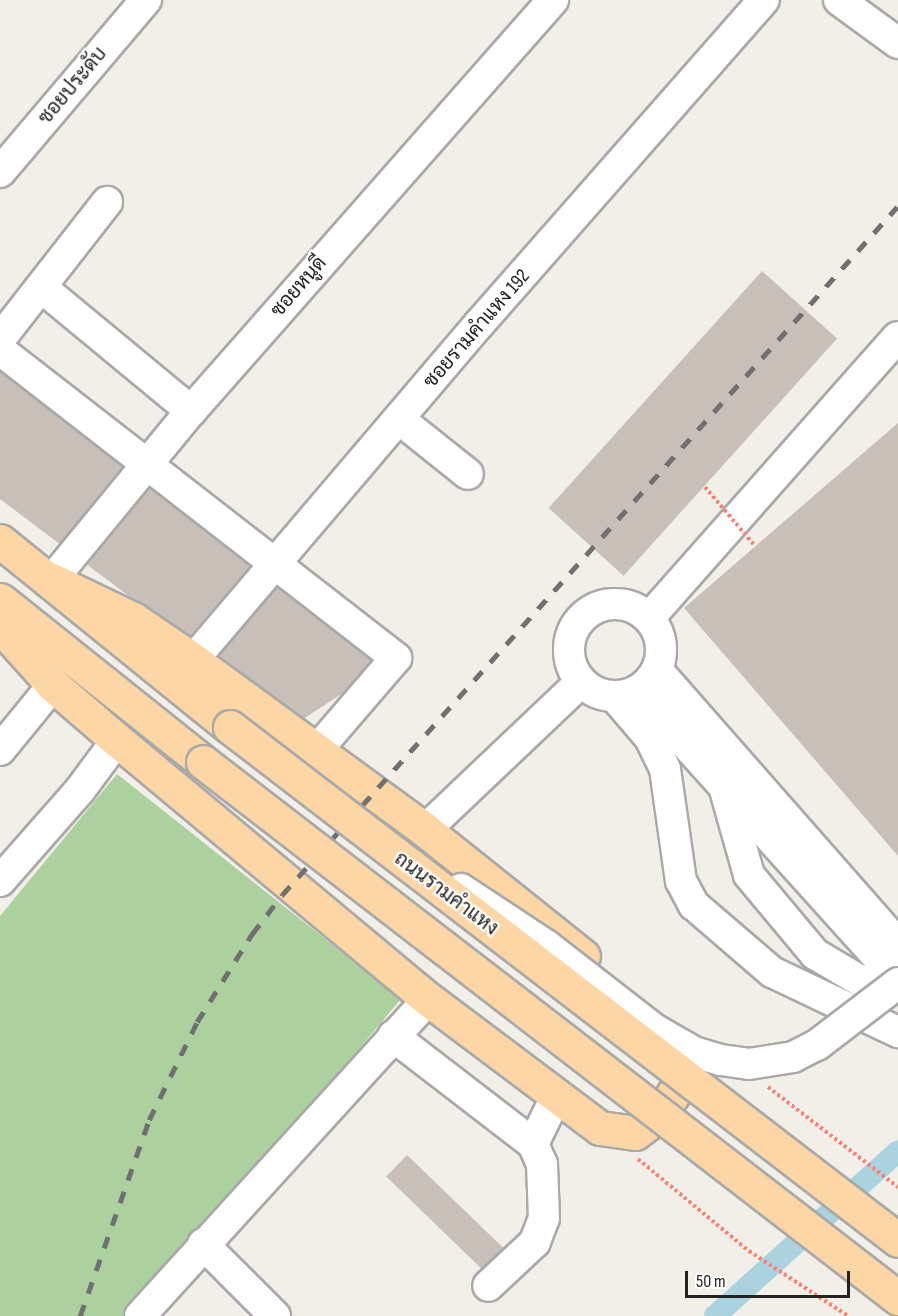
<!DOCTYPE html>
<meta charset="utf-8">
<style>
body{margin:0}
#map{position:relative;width:898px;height:1316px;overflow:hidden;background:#f2efe9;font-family:"Sofia Sans Condensed",Sarabun,sans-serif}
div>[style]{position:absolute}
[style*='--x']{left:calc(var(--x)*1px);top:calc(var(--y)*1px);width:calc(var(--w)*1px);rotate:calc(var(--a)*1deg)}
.forest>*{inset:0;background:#add19e}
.canal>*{height:22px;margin:-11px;padding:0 11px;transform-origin:11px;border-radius:11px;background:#aad3df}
.building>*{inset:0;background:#c7bfb8;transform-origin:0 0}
.path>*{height:4px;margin-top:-2px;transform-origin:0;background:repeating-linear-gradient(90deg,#fa8072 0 3px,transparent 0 6px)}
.roads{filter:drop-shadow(2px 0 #a9a9a9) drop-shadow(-2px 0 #a9a9a9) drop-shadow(0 2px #a9a9a9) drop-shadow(0 -2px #a9a9a9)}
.minor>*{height:30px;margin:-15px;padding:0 15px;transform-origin:15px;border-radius:15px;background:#fff}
.minor>.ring{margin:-15px;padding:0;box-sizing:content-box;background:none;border:30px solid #fff;border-radius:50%}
.major>*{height:33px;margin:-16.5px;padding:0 16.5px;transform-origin:16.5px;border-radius:16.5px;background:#fcd6a4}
.rail>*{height:4.5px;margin-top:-2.25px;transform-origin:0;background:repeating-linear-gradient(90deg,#707070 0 12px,transparent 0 24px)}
.path-bridge>*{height:4px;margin-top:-2px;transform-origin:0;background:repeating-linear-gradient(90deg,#fa8072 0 3px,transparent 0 6px)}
.bridges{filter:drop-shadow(2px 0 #a9a9a9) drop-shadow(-2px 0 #a9a9a9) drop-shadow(0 2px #a9a9a9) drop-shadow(0 -2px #a9a9a9)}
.minor-bridge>*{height:30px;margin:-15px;padding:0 15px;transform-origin:15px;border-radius:15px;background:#fff}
.major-bridge>*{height:33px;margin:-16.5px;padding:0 16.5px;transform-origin:16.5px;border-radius:16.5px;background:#fcd6a4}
span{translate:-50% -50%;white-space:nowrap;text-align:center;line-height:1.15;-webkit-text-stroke:4.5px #fff;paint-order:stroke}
.street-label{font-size:20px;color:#222}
.scale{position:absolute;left:685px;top:1271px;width:165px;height:27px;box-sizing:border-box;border:3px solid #222;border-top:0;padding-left:8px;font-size:18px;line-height:21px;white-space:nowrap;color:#222;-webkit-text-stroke:4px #fff;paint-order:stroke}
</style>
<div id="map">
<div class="forest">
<i style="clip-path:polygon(117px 774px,401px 999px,133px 1316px,0 1316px,0 916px)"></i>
</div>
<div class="canal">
<i style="--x:715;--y:1316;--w:246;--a:-42"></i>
</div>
<div class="building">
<i style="left:762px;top:271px;width:101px;height:319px;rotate:42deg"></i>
<i style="clip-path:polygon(0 363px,381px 663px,349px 701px,340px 695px,297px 723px,0 499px)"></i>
<i style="clip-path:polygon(898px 423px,898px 856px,684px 608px)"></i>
<i style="left:407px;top:1155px;width:138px;height:30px;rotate:44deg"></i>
</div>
<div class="path">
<i style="--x:768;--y:1087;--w:164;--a:37.6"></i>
<i style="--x:638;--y:1159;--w:144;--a:39.7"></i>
<i style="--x:749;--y:1251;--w:118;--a:33.3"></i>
</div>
<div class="roads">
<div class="minor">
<i style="--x:839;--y:0;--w:73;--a:36.1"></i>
<i style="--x:0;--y:172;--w:226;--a:-49.7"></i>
<i style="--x:41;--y:287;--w:195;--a:39.6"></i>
<i style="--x:0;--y:339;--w:174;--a:-52"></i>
<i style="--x:0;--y:350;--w:502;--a:37.87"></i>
<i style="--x:396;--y:658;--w:121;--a:130.7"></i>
<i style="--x:399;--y:419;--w:88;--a:38.6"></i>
<i style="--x:52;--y:580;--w:219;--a:-50.6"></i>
<i style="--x:191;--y:411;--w:548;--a:-48.63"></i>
<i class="ring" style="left:569px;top:604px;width:62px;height:62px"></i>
<i style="--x:649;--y:618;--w:375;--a:-48.5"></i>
<i style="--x:193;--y:660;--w:443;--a:-49.6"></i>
<i style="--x:480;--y:323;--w:430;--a:-48.7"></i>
<i style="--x:657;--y:670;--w:365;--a:48.7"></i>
<i style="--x:638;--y:691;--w:389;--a:48"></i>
<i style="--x:615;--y:697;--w:54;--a:49.5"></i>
<i style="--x:650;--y:738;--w:34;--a:64"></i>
<i style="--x:665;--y:769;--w:113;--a:81.9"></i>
<i style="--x:681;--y:881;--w:27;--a:62"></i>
<i style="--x:694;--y:905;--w:103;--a:40.7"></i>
<i style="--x:772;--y:972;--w:140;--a:25.5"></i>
<i style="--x:0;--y:750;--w:84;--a:-50.8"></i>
<i style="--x:725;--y:790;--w:88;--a:74.2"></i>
<i style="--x:749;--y:875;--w:103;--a:50.1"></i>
<i style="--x:815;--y:954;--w:51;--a:30.6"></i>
<i style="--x:859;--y:980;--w:39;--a:9"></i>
<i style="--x:425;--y:830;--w:215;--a:-43.5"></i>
<i style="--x:0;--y:881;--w:121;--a:-48.7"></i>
<i style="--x:80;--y:790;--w:62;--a:-53.5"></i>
<i style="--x:393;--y:1036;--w:177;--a:37.6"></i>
<i style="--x:533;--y:1144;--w:22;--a:66"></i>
<i style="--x:542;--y:1164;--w:54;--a:87.9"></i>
<i style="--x:544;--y:1218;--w:26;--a:111"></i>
<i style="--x:535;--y:1242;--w:64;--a:136.9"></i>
<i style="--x:533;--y:1144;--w:55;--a:-63.9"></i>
<i style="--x:203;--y:1244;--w:102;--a:45"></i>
<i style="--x:140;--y:1316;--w:428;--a:-47.7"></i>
</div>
<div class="major">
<i style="--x:0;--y:541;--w:296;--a:39"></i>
<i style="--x:52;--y:580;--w:90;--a:25.7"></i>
<i style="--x:133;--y:619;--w:73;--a:34.3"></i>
<i style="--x:193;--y:660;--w:288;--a:36.2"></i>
<i style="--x:425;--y:830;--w:202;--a:38.6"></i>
<i style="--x:0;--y:600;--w:260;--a:38.6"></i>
<i style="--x:0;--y:626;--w:79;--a:48.1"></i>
<i style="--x:53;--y:685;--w:84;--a:40.7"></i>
<i style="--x:117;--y:740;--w:405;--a:39.8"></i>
<i style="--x:428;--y:999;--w:215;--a:36.9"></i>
<i style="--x:600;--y:1128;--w:35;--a:8"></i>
<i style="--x:635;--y:1133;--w:31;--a:-37"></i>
<i style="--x:660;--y:1114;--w:56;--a:-56.6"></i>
<i style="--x:691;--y:1067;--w:16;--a:-112"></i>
</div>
</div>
<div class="rail">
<i style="--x:80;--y:1316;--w:208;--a:-70.6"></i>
<i style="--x:149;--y:1120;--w:109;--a:-63.9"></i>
<i style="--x:197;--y:1022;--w:104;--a:-58"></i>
<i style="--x:252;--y:934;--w:49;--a:-52.4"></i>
<i style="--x:282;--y:895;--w:923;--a:-48.21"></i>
</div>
<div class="path-bridge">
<i style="--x:705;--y:487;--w:77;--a:49.7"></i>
</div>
<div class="bridges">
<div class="minor-bridge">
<i style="--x:461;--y:889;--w:102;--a:33.4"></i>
<i style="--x:546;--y:945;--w:137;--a:37.9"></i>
<i style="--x:654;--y:1029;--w:46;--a:29.9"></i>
<i style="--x:694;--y:1052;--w:28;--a:17"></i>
<i style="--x:721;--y:1060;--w:28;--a:8"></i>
<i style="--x:749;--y:1064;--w:45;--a:-9"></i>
<i style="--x:793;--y:1057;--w:27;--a:-27"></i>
<i style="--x:817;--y:1045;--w:102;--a:-37.4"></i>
</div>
<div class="major-bridge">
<i style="--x:230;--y:727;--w:842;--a:37.52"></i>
<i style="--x:203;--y:762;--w:878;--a:37.64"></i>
</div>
</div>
<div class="street-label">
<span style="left:73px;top:86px;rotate:-50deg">ซอยประดับ</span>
<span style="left:299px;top:287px;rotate:-49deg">ซอยหนูดี</span>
<span style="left:477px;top:329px;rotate:-49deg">ซอยรามคำแหง 192</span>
<span style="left:446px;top:894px;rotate:37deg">ถนนรามคำแหง</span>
</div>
<div class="scale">50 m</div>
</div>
